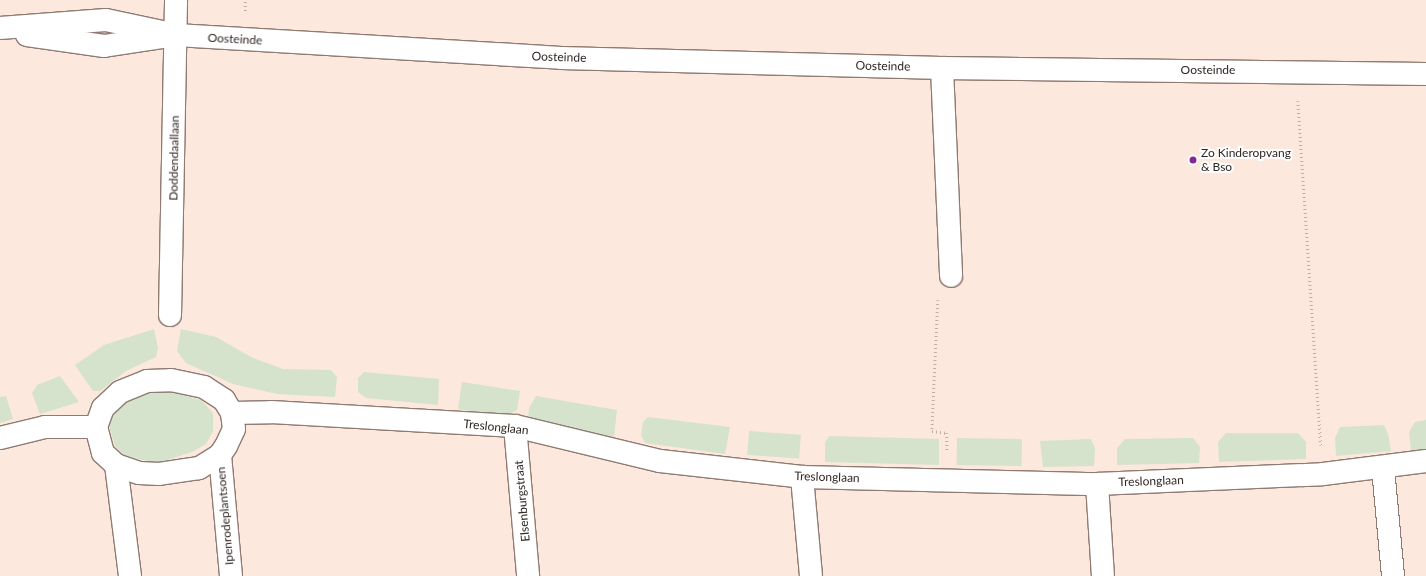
<!DOCTYPE html>
<style>
body{margin:0}
#map{position:relative;width:1426px;height:576px;overflow:hidden;background:#fde8de;font-family:Lato,sans-serif}
div>[style]{position:absolute}
[style*='--x']{left:calc(var(--x)*1px);top:calc(var(--y)*1px);width:calc(var(--w)*1px);rotate:calc(var(--a)*1deg)}
.green>*{inset:0;background:#d5e2cc;transform-origin:0 0}
.path>*{height:2.5px;margin-top:-1.25px;transform-origin:0;background:repeating-linear-gradient(90deg,#bfaea6 0 1px,transparent 0 4px)}
.roads{filter:drop-shadow(1px 0 #8e7b73) drop-shadow(-1px 0 #8e7b73) drop-shadow(0 1px #8e7b73) drop-shadow(0 -1px #8e7b73)}
.minor>*{height:22px;margin:-11px;padding:0 11px;transform-origin:11px;border-radius:11px;background:#fff}
.tertiary>*{height:22px;margin:-11px;padding:0 11px;transform-origin:11px;border-radius:11px;background:#fff}
.dots>*{width:11px;height:11px;translate:-50% -50%;box-sizing:border-box;border:2px solid #fff;border-radius:50%}
span{translate:-50% -50%;white-space:nowrap;text-align:center;line-height:1.15;-webkit-text-stroke:4px #fff;paint-order:stroke}
.street-label{font-size:12px;color:#2e2623}
.poi-label{font-size:12px;color:#2e2623}
.left{translate:0 -50%;text-align:left}
</style>
<div id="map">
<div class="green">
<i style="clip-path:polygon(154px 329px,158px 348px,156px 357px,126px 371px,100px 391px,93px 391px,75px 365px,104px 345px)"></i>
<i style="clip-path:polygon(181px 329px,216px 337px,253px 358px,283px 369px,331px 370px,337px 377px,335px 397px,277px 394px,233px 384px,186px 363px,177px 351px)"></i>
<i style="clip-path:polygon(364px 372px,439px 379px,438px 405px,366px 398px,358px 392px,358px 378px)"></i>
<i style="clip-path:polygon(60px 376px,79px 402px,40px 414px,32px 393px,37px 385px)"></i>
<i style="clip-path:polygon(462px 382px,520px 391px,517px 410px,506px 416px,458px 409px)"></i>
<i style="clip-path:polygon(170px 391px,201px 400px,213px 413px,213px 431px,206px 444px,192px 452px,157px 463px,125px 456px,115px 446px,109px 426px,113px 412px,123px 403px,147px 392px)"></i>
<i style="clip-path:polygon(6px 396px,13px 419px,0 423px,0 397px)"></i>
<i style="clip-path:polygon(536px 396px,617px 410px,614px 437px,528px 420px,529px 408px)"></i>
<i style="clip-path:polygon(648px 417px,730px 427px,725px 454px,645px 443px,641px 435px,643px 422px)"></i>
<i style="clip-path:polygon(1426px 420px,1426px 449px,1411px 451px,1409px 432px,1415px 422px)"></i>
<i style="clip-path:polygon(1384px 425px,1388px 434px,1391px 451px,1336px 456px,1335px 438px,1340px 427px)"></i>
<i style="left:749px;top:431px;width:52px;height:24px;rotate:4deg"></i>
<i style="clip-path:polygon(1226px 433px,1298px 433px,1306px 442px,1306px 459px,1219px 462px,1218px 442px)"></i>
<i style="clip-path:polygon(829px 436px,939px 439px,939px 465px,825px 462px,825px 443px)"></i>
<i style="left:957px;top:438px;width:65px;height:27px;rotate:1deg"></i>
<i style="clip-path:polygon(1193px 438px,1200px 447px,1199px 463px,1117px 465px,1117px 448px,1125px 439px)"></i>
<i style="clip-path:polygon(1091px 439px,1095px 448px,1094px 466px,1043px 467px,1040px 441px)"></i>
</div>
<div class="path">
<i style="--x:245;--y:11;--w:11;--a:-90"></i>
<i style="--x:1298;--y:101;--w:345;--a:86.2"></i>
<i style="--x:938;--y:300;--w:131;--a:92.6"></i>
<i style="--x:932;--y:431;--w:15;--a:8"></i>
<i style="--x:947;--y:433;--w:19;--a:90"></i>
</div>
<div class="roads">
<div class="minor">
<i style="--x:942;--y:68;--w:208;--a:87.5"></i>
<i style="--x:170;--y:315;--w:315;--a:-88.9"></i>
<i style="--x:171;--y:380;--w:34;--a:12"></i>
<i style="--x:204;--y:387;--w:24;--a:33"></i>
<i style="--x:224;--y:400;--w:15;--a:58"></i>
<i style="--x:232;--y:413;--w:16;--a:83"></i>
<i style="--x:234;--y:429;--w:19;--a:115"></i>
<i style="--x:226;--y:446;--w:11;--a:124"></i>
<i style="--x:220;--y:455;--w:25;--a:148"></i>
<i style="--x:199;--y:468;--w:40;--a:171.5"></i>
<i style="--x:159;--y:474;--w:20;--a:-177"></i>
<i style="--x:139;--y:473;--w:24;--a:-161"></i>
<i style="--x:116;--y:465;--w:18;--a:-137"></i>
<i style="--x:103;--y:453;--w:27;--a:-105"></i>
<i style="--x:96;--y:427;--w:20;--a:-70"></i>
<i style="--x:103;--y:408;--w:23;--a:-43"></i>
<i style="--x:120;--y:392;--w:29;--a:-22"></i>
<i style="--x:147;--y:381;--w:24;--a:-2"></i>
<i style="--x:232;--y:413;--w:39;--a:-1"></i>
<i style="--x:271;--y:412;--w:244;--a:3.3"></i>
<i style="--x:515;--y:426;--w:149;--a:13.6"></i>
<i style="--x:660;--y:461;--w:143;--a:6.4"></i>
<i style="--x:802;--y:477;--w:295;--a:1.4"></i>
<i style="--x:1097;--y:484;--w:226;--a:-2.5"></i>
<i style="--x:1323;--y:474;--w:104;--a:-7.2"></i>
<i style="--x:515;--y:426;--w:151;--a:85"></i>
<i style="--x:0;--y:438;--w:46;--a:-13.7"></i>
<i style="--x:45;--y:427;--w:51;--a:0"></i>
<i style="--x:220;--y:455;--w:121;--a:84.8"></i>
<i style="--x:116;--y:465;--w:112;--a:82.8"></i>
<i style="--x:1383;--y:468;--w:108;--a:84.7"></i>
<i style="--x:802;--y:477;--w:99;--a:84.8"></i>
<i style="--x:1097;--y:484;--w:92;--a:86.3"></i>
</div>
<div class="tertiary">
<i style="--x:0;--y:28;--w:106;--a:-4.3"></i>
<i style="--x:106;--y:20;--w:72;--a:12.1"></i>
<i style="--x:176;--y:35;--w:386;--a:3.4"></i>
<i style="--x:561;--y:58;--w:381;--a:1.5"></i>
<i style="--x:942;--y:68;--w:484;--a:0.7"></i>
<i style="--x:27;--y:35;--w:78;--a:8.1"></i>
<i style="--x:104;--y:46;--w:60;--a:-8.7"></i>
</div>
</div>
<div class="dots">
<i style="left:1193px;top:160px;background:#832793"></i>
</div>
<div class="street-label">
<span style="left:235px;top:39px;rotate:3deg">Oosteinde</span>
<span style="left:559px;top:57px;rotate:2deg">Oosteinde</span>
<span style="left:883px;top:66px;rotate:1deg">Oosteinde</span>
<span style="left:1208px;top:70px">Oosteinde</span>
<span style="left:174px;top:158px;rotate:-89deg">Doddendaallaan</span>
<span style="left:496px;top:427px;rotate:6deg">Treslonglaan</span>
<span style="left:827px;top:477px;rotate:2deg">Treslonglaan</span>
<span style="left:1151px;top:481px;rotate:-2deg">Treslonglaan</span>
<span style="left:522px;top:501px;rotate:-95deg">Elsenburgstraat</span>
<span style="left:225px;top:516px;rotate:-95deg">Ipenrodeplantsoen</span>
</div>
<div class="poi-label">
<span class="left" style="left:1201px;top:160px">Zo Kinderopvang<br>&amp; Bso</span>
</div>
</div>
